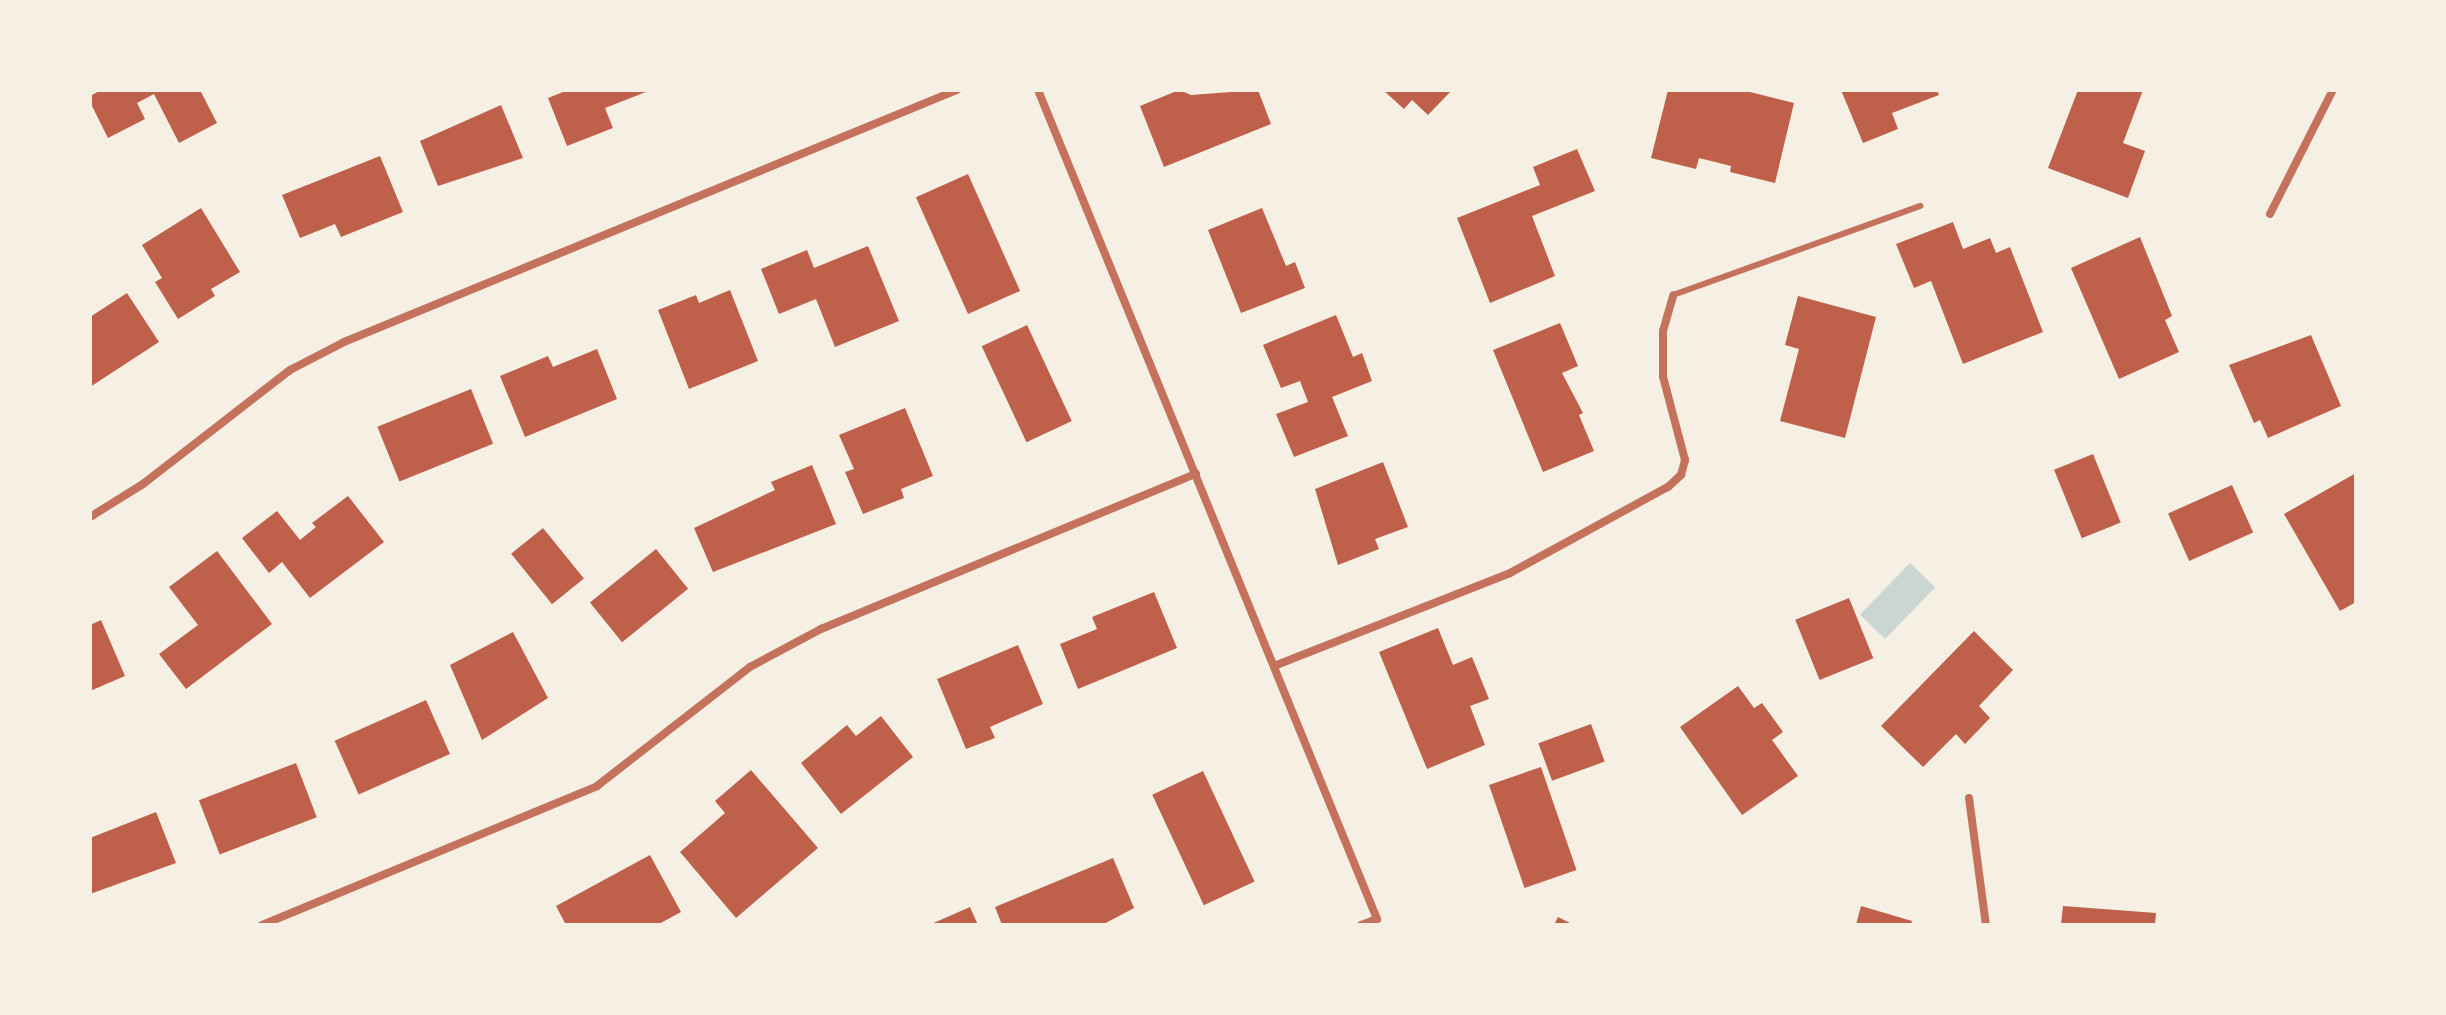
<!DOCTYPE html>
<style>
body{margin:0}
#map{position:relative;width:2446px;height:1015px;overflow:hidden;background:#f6efe4;font-family:Roboto,sans-serif}
div>[style]{position:absolute}
[style*='--x']{left:calc(var(--x)*1px);top:calc(var(--y)*1px);width:calc(var(--w)*1px);rotate:calc(var(--a)*1deg)}
.water>*{inset:0;background:#c9d6d2;transform-origin:0 0}
.building>*{inset:0;background:#bf614a;transform-origin:0 0}
.service>*{height:6px;margin:-3px;padding:0 3px;transform-origin:3px;border-radius:3px;background:#c5725c}
.minor>*{height:8px;margin:-4px;padding:0 4px;transform-origin:4px;border-radius:4px;background:#c5725c}
span{translate:-50% -50%;white-space:nowrap;text-align:center;line-height:1.15;-webkit-text-stroke:7px #f6efe4;paint-order:stroke}
.frame{position:absolute;inset:0;border:92px solid #f6efe4;pointer-events:none}
</style>
<div id="map">
<div class="water">
<i style="left:1910px;top:563px;width:35px;height:72px;rotate:44deg"></i>
</div>
<div class="building">
<i style="clip-path:polygon(101px 90px,200px 90px,217px 123px,179px 143px,154px 94px,137px 103px,145px 119px,108px 138px,90px 102px,90px 96px)"></i>
<i style="clip-path:polygon(568px 90px,651px 90px,605px 108px,613px 128px,567px 146px,548px 98px)"></i>
<i style="clip-path:polygon(1179px 90px,1191px 95px,1258px 90px,1271px 124px,1164px 167px,1140px 106px)"></i>
<i style="clip-path:polygon(1383px 90px,1452px 90px,1428px 115px,1412px 100px,1404px 109px)"></i>
<i style="clip-path:polygon(1668px 90px,1742px 90px,1794px 103px,1775px 183px,1730px 172px,1731px 166px,1699px 158px,1696px 169px,1651px 158px)"></i>
<i style="clip-path:polygon(1841px 90px,1937px 90px,1939px 95px,1892px 113px,1898px 129px,1863px 143px)"></i>
<i style="clip-path:polygon(2078px 90px,2143px 90px,2123px 143px,2145px 151px,2128px 198px,2048px 168px)"></i>
<i style="clip-path:polygon(501px 105px,523px 158px,438px 186px,420px 141px)"></i>
<i style="clip-path:polygon(1577px 149px,1595px 191px,1532px 216px,1555px 276px,1490px 303px,1457px 218px,1540px 185px,1533px 167px)"></i>
<i style="clip-path:polygon(380px 156px,403px 212px,341px 237px,335px 224px,300px 238px,282px 195px)"></i>
<i style="left:968px;top:174px;width:128px;height:57px;rotate:66deg"></i>
<i style="clip-path:polygon(201px 208px,240px 272px,211px 289px,215px 296px,178px 319px,155px 282px,162px 278px,142px 245px)"></i>
<i style="clip-path:polygon(1262px 208px,1286px 266px,1295px 262px,1305px 288px,1241px 313px,1208px 230px)"></i>
<i style="clip-path:polygon(1953px 222px,1963px 249px,1990px 238px,1996px 253px,2010px 247px,2043px 332px,1963px 364px,1931px 281px,1914px 288px,1896px 244px)"></i>
<i style="clip-path:polygon(2140px 237px,2172px 316px,2165px 320px,2179px 352px,2119px 379px,2071px 268px)"></i>
<i style="clip-path:polygon(868px 246px,899px 321px,835px 347px,816px 299px,779px 314px,761px 269px,807px 250px,814px 268px)"></i>
<i style="clip-path:polygon(730px 290px,758px 361px,689px 389px,658px 310px,696px 295px,699px 303px)"></i>
<i style="clip-path:polygon(127px 293px,159px 342px,90px 387px,90px 317px)"></i>
<i style="clip-path:polygon(1798px 296px,1876px 317px,1845px 438px,1780px 421px,1799px 349px,1785px 345px)"></i>
<i style="clip-path:polygon(1336px 315px,1353px 357px,1362px 353px,1372px 381px,1332px 397px,1348px 436px,1294px 457px,1276px 414px,1308px 402px,1300px 381px,1281px 388px,1263px 345px)"></i>
<i style="clip-path:polygon(1560px 323px,1578px 366px,1562px 373px,1583px 413px,1579px 415px,1594px 451px,1543px 472px,1493px 350px)"></i>
<i style="left:1027px;top:325px;width:106px;height:50px;rotate:65deg"></i>
<i style="clip-path:polygon(2311px 335px,2341px 406px,2268px 438px,2260px 420px,2254px 423px,2229px 365px)"></i>
<i style="clip-path:polygon(597px 349px,617px 399px,525px 437px,500px 376px,548px 356px,553px 367px)"></i>
<i style="left:471px;top:389px;width:59px;height:101px;rotate:68deg"></i>
<i style="clip-path:polygon(905px 408px,933px 476px,901px 489px,904px 498px,863px 514px,845px 472px,854px 469px,839px 435px)"></i>
<i style="left:2093px;top:454px;width:74px;height:42px;rotate:68deg"></i>
<i style="clip-path:polygon(1383px 462px,1408px 527px,1375px 539px,1379px 549px,1338px 565px,1315px 489px)"></i>
<i style="clip-path:polygon(812px 465px,836px 524px,713px 572px,694px 528px,775px 490px,771px 482px)"></i>
<i style="clip-path:polygon(2356px 473px,2356px 602px,2340px 611px,2284px 514px)"></i>
<i style="left:2232px;top:485px;width:52px;height:70px;rotate:66deg"></i>
<i style="clip-path:polygon(348px 496px,384px 542px,310px 598px,282px 562px,269px 573px,242px 538px,277px 511px,300px 540px,316px 527px,312px 523px)"></i>
<i style="left:543px;top:528px;width:65px;height:41px;rotate:51deg"></i>
<i style="left:656px;top:549px;width:51px;height:85px;rotate:51deg"></i>
<i style="clip-path:polygon(217px 551px,272px 624px,186px 689px,159px 654px,198px 625px,169px 587px)"></i>
<i style="clip-path:polygon(1154px 592px,1177px 648px,1078px 689px,1060px 644px,1097px 629px,1092px 617px)"></i>
<i style="left:1849px;top:598px;width:65px;height:58px;rotate:68deg"></i>
<i style="clip-path:polygon(101px 620px,125px 676px,90px 691px,90px 625px)"></i>
<i style="clip-path:polygon(1438px 628px,1453px 665px,1472px 657px,1489px 699px,1470px 706px,1485px 745px,1427px 769px,1379px 652px)"></i>
<i style="clip-path:polygon(1974px 631px,2013px 670px,1979px 706px,1990px 718px,1965px 744px,1956px 734px,1923px 767px,1881px 726px)"></i>
<i style="clip-path:polygon(513px 632px,548px 698px,482px 740px,450px 665px)"></i>
<i style="clip-path:polygon(1018px 645px,1043px 704px,990px 727px,995px 738px,966px 749px,937px 679px)"></i>
<i style="clip-path:polygon(1738px 686px,1754px 708px,1762px 703px,1783px 732px,1772px 740px,1798px 776px,1742px 815px,1680px 727px)"></i>
<i style="left:426px;top:700px;width:59px;height:100px;rotate:66deg"></i>
<i style="clip-path:polygon(881px 716px,913px 757px,841px 814px,801px 763px,847px 725px,856px 736px)"></i>
<i style="left:1591px;top:724px;width:40px;height:56px;rotate:70deg"></i>
<i style="left:296px;top:763px;width:58px;height:104px;rotate:69deg"></i>
<i style="left:1541px;top:767px;width:109px;height:55px;rotate:71deg"></i>
<i style="clip-path:polygon(751px 770px,818px 848px,736px 918px,680px 852px,725px 813px,715px 801px)"></i>
<i style="left:1203px;top:771px;width:122px;height:56px;rotate:65deg"></i>
<i style="clip-path:polygon(156px 812px,176px 863px,90px 894px,90px 838px)"></i>
<i style="clip-path:polygon(650px 855px,681px 912px,657px 925px,566px 925px,556px 906px)"></i>
<i style="clip-path:polygon(1113px 858px,1134px 908px,1102px 925px,1002px 925px,995px 907px)"></i>
<i style="clip-path:polygon(1861px 906px,1912px 921px,1911px 925px,1856px 925px)"></i>
<i style="clip-path:polygon(2063px 906px,2156px 913px,2155px 925px,2061px 925px)"></i>
<i style="clip-path:polygon(970px 907px,978px 925px,929px 925px)"></i>
<i style="clip-path:polygon(1558px 917px,1574px 925px,1554px 925px)"></i>
</div>
<div class="service">
<i style="--x:1673;--y:295;--w:263;--a:-19.8"></i>
</div>
<div class="minor">
<i style="--x:1038;--y:90;--w:896;--a:67.76"></i>
<i style="--x:1377;--y:919;--w:17;--a:159"></i>
<i style="--x:2270;--y:214;--w:139;--a:-63.1"></i>
<i style="--x:90;--y:517;--w:62;--a:-31.9"></i>
<i style="--x:143;--y:484;--w:186;--a:-37.8"></i>
<i style="--x:290;--y:370;--w:61;--a:-27.4"></i>
<i style="--x:344;--y:342;--w:663;--a:-22.35"></i>
<i style="--x:1274;--y:666;--w:254;--a:-21.5"></i>
<i style="--x:1510;--y:573;--w:180;--a:-28.6"></i>
<i style="--x:1668;--y:487;--w:18;--a:-43"></i>
<i style="--x:1681;--y:475;--w:16;--a:-75"></i>
<i style="--x:1685;--y:460;--w:86;--a:-104.8"></i>
<i style="--x:1663;--y:377;--w:46;--a:-90"></i>
<i style="--x:1663;--y:331;--w:37;--a:-74"></i>
<i style="--x:1969;--y:798;--w:128;--a:82.4"></i>
<i style="--x:262;--y:925;--w:363;--a:-22.5"></i>
<i style="--x:597;--y:786;--w:194;--a:-37.9"></i>
<i style="--x:750;--y:667;--w:81;--a:-28.2"></i>
<i style="--x:821;--y:629;--w:406;--a:-22.5"></i>
</div>
<div class="frame"></div>
</div>
